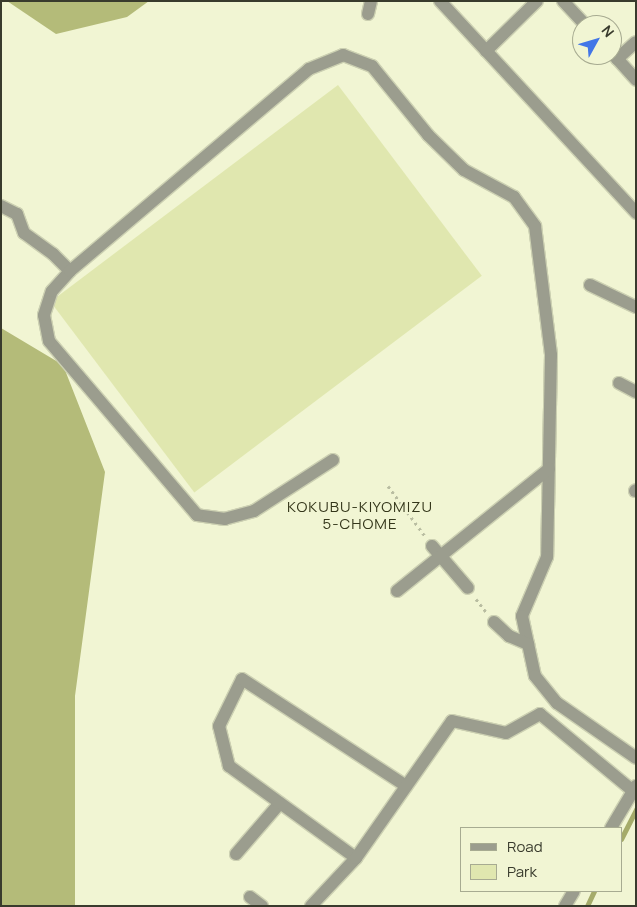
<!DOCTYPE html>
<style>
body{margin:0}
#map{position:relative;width:637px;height:907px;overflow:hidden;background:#f1f5d3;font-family:Manrope,sans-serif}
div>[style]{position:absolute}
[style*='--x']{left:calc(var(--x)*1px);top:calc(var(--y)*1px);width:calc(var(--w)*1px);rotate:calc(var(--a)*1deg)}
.green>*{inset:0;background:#e0e7af;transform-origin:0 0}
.forest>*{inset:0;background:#b4bb79}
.stream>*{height:5px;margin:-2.5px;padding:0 2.5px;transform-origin:2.5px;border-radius:2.5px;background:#a5ab6a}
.path>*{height:3px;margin-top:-1.5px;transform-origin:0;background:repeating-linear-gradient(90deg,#b9bda1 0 2.5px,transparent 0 6.5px)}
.roads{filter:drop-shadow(1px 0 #ccd0b2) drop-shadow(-1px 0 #ccd0b2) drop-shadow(0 1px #ccd0b2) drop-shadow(0 -1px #ccd0b2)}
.minor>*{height:12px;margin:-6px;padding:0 6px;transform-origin:6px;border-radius:6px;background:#9b9d8e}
span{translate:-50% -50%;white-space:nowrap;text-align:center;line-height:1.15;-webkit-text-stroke:4px #f1f5d3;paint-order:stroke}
.neighbourhood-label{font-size:15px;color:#34361a;letter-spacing:1px}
.frame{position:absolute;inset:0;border:2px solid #393b2d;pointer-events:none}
.legend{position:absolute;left:460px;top:827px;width:162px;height:65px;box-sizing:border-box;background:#f1f5d3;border:1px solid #a7ab91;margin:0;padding:6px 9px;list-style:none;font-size:15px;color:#393b2d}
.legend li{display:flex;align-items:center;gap:10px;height:25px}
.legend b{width:25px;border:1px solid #a7ab91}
.north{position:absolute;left:572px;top:15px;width:50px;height:50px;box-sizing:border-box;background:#f1f5d3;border:1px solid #a7ab91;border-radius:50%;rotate:51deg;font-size:14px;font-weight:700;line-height:20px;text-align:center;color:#393b2d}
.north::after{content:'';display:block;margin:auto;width:18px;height:22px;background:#4276e7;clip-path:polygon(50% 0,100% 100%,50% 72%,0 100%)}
</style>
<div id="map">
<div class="green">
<i style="left:338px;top:85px;width:239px;height:360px;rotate:53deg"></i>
</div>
<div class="forest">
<i style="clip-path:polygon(7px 1px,149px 1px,127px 17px,56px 34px)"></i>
<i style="clip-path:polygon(1px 328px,63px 365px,105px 472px,75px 696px,75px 906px,1px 906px)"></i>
</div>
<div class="stream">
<i style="--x:621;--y:839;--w:34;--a:-63"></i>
<i style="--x:587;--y:906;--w:17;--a:-65"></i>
</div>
<div class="path">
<i style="--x:388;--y:486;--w:62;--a:53.5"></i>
<i style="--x:476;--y:599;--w:16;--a:52"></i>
</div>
<div class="roads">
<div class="minor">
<i style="--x:440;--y:1;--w:289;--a:47.2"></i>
<i style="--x:563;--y:1;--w:33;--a:47"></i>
<i style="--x:368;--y:14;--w:13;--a:-77"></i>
<i style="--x:486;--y:51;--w:71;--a:-44.4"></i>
<i style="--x:612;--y:53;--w:36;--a:48"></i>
<i style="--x:617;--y:59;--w:25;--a:-42"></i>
<i style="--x:1;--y:206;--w:18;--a:27"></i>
<i style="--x:17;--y:214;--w:20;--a:70"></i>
<i style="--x:24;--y:233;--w:36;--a:36"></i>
<i style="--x:53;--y:254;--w:24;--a:45"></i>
<i style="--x:590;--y:285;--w:51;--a:25.6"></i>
<i style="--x:619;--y:383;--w:19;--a:28"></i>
<i style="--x:333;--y:460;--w:94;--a:147.2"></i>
<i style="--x:254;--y:511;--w:30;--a:165"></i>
<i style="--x:225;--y:519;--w:28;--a:-172"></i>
<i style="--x:197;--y:515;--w:228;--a:-130.4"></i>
<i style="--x:49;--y:341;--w:26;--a:-101"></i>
<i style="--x:44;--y:315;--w:25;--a:-72"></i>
<i style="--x:52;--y:291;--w:27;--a:-48"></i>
<i style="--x:70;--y:271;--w:313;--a:-40.2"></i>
<i style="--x:309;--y:69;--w:37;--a:-22"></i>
<i style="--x:343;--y:55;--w:31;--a:21"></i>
<i style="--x:372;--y:66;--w:89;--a:50.9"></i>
<i style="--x:428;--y:135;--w:50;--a:44.2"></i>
<i style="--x:464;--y:170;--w:57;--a:28.4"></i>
<i style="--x:514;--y:197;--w:36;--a:54"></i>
<i style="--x:535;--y:226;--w:130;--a:82.9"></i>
<i style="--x:551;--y:355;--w:202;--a:91.1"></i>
<i style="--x:547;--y:557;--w:64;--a:113"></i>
<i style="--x:522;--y:616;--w:61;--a:77.8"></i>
<i style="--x:535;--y:676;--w:35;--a:51"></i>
<i style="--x:557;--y:703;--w:96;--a:34.8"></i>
<i style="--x:635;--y:491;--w:1;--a:-45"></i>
<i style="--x:432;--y:546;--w:55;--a:49.4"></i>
<i style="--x:397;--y:591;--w:195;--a:-38.8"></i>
<i style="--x:494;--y:622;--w:21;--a:43"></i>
<i style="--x:509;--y:636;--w:21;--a:23"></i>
<i style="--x:611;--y:828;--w:49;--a:-59.2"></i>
<i style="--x:236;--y:854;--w:67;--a:-49.2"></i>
<i style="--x:356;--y:858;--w:157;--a:-144.1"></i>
<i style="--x:229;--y:766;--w:41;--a:-104"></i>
<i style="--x:219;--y:726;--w:52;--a:-63.9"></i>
<i style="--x:242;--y:679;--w:196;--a:33.1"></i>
<i style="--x:250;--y:897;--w:15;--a:37"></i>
<i style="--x:311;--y:906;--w:66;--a:-46.8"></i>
<i style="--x:356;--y:858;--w:167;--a:-55"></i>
<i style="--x:452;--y:721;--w:55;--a:12.5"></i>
<i style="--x:506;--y:733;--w:39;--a:-29"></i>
<i style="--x:540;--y:714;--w:121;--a:39.6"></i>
<i style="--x:565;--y:906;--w:17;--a:-59"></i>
</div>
</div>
<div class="neighbourhood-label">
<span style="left:360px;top:515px">KOKUBU-KIYOMIZU<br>5-CHOME</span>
</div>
<div class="frame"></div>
<ul class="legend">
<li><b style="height:6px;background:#9b9d8e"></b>Road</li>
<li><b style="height:14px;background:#e0e7af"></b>Park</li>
</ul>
<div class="north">N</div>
</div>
